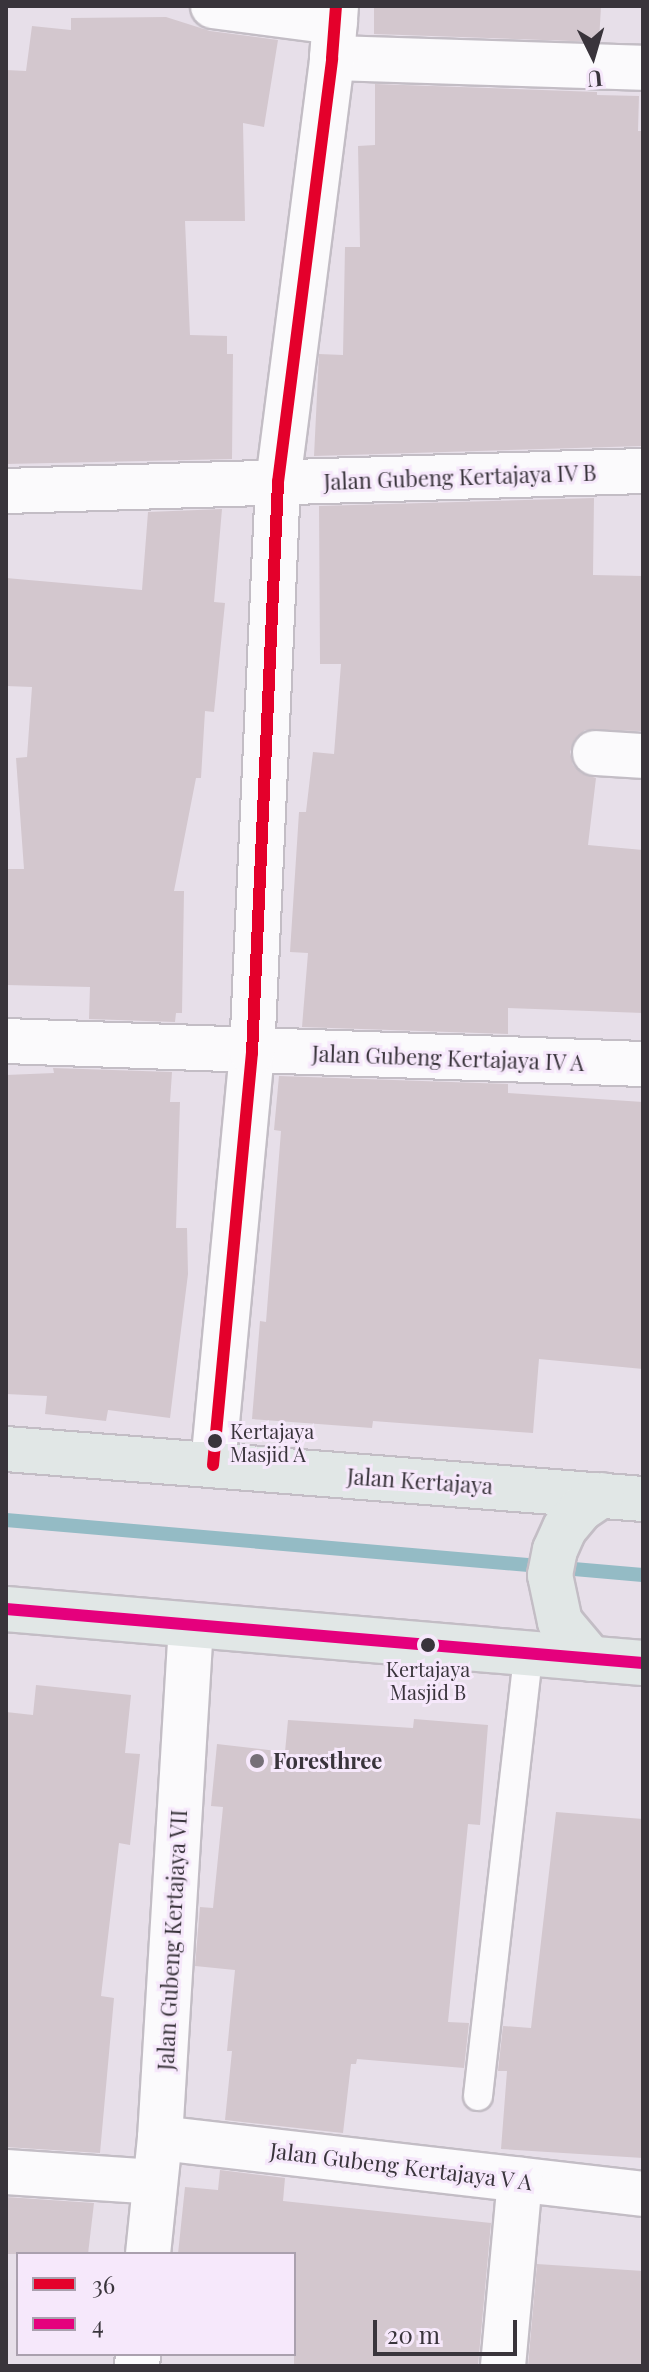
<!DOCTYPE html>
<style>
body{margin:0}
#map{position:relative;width:649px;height:2372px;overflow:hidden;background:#e7dfe9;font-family:"Playfair Display",serif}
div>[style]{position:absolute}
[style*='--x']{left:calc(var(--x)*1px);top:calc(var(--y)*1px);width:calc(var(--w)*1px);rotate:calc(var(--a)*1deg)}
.stream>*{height:14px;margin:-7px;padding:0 7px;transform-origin:7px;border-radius:7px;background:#94bbc5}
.building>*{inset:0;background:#d3c7ce}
.roads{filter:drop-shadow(2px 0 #c3bdc5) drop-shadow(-2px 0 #c3bdc5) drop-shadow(0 2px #c3bdc5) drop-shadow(0 -2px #c3bdc5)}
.lane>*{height:28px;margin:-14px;padding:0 14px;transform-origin:14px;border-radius:14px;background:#fbfafc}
.street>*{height:44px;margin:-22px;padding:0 22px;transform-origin:22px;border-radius:22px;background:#fbfafc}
.primary>*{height:44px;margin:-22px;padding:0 22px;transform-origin:22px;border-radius:22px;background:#e1e7e6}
.bus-1>*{height:12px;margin:-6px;padding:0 6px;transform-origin:6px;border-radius:6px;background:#e4002b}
.bus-2>*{height:12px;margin:-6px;padding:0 6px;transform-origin:6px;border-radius:6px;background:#e5007d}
.dots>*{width:22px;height:22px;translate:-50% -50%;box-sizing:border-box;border:4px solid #f6e8fb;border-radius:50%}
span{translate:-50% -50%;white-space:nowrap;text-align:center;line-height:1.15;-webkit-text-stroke:6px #f6e8fb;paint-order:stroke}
.bus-label{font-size:20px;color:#39343b}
.left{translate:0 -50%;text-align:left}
.street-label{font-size:22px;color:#39343b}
.poi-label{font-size:22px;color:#39343b;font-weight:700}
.frame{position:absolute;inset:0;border:8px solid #39343b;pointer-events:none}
.legend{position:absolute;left:16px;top:2252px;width:280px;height:104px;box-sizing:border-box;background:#f6e8fb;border:2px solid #aaa0ae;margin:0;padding:10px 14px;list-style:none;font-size:24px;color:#39343b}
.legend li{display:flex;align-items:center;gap:16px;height:40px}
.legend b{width:40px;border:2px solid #aaa0ae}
.north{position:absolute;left:553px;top:16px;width:80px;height:80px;-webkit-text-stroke:6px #f6e8fb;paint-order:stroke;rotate:175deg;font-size:22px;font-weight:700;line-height:32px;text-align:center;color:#39343b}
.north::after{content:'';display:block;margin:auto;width:28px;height:36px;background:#39343b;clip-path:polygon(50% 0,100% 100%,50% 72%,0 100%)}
.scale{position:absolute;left:373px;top:2320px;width:144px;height:36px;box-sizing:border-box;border:4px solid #39343b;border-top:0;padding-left:10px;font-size:24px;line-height:28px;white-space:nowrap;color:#39343b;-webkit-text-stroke:6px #f6e8fb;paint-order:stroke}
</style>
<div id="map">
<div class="stream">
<i style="--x:6;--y:1520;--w:639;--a:4.93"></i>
</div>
<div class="building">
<i style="clip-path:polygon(374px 6px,601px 6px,599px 42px,374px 34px)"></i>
<i style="clip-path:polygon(166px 17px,210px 31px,278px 40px,264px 127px,243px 123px,245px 221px,185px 221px,190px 335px,227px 336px,227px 354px,233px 354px,232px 459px,6px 464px,6px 70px,26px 71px,32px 26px,71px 30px,71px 18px)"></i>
<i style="clip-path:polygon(375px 84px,597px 92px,597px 95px,639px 96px,638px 131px,643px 131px,643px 446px,314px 456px,319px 354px,343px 355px,345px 247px,360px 247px,358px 146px,375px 145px)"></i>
<i style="clip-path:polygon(594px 498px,593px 575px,643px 576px,643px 731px,585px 730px,575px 739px,570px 752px,573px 765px,581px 773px,596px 778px,588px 845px,643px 850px,643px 1013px,508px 1008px,508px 1034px,302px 1027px,308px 953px,290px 952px,299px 812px,306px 812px,313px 752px,334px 754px,341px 664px,320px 664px,319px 506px)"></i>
<i style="clip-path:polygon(222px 509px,214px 602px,225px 603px,214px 712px,205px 711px,201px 778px,196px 778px,174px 891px,184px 891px,182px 1013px,176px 1013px,175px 1022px,89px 1019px,90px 987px,6px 985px,6px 869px,24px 869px,16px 758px,27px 757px,32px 687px,6px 686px,6px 578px,142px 590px,148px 512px)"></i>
<i style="clip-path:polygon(53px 1068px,172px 1072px,170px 1102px,180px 1102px,176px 1228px,187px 1228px,188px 1274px,170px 1418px,108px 1410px,106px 1421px,45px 1414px,47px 1396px,6px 1394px,6px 1075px,54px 1073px)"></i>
<i style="clip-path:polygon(279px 1076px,508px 1084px,508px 1093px,643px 1102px,643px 1369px,539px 1359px,533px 1433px,373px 1421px,372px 1428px,252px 1419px,260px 1321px,266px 1322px,281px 1131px,274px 1130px)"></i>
<i style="clip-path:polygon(36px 1685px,131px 1695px,125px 1753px,140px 1754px,130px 1845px,119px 1843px,101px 1996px,114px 1998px,100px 2153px,6px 2147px,6px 1712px,33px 1715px)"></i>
<i style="clip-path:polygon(414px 1719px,488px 1725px,480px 1825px,468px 1824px,448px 2022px,469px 2023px,464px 2068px,357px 2059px,356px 2064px,351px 2064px,343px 2133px,225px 2120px,232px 2051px,227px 2051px,235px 1970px,195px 1966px,200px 1907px,213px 1908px,223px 1807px,211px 1806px,217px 1744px,285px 1752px,288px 1720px,413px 1728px)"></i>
<i style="clip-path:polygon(556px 1812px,643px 1819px,643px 2158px,501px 2149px,507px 2071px,498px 2071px,503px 2026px,531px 2028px)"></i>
<i style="clip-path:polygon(220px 2170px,285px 2178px,283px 2201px,491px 2223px,478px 2366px,294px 2366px,294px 2254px,178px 2254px,185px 2187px,218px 2190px)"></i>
<i style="clip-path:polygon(6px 2197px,94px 2203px,88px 2254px,6px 2254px)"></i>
<i style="clip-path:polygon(537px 2264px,643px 2271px,643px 2366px,528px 2366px)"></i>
</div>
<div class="roads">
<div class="lane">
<i style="--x:478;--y:2096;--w:445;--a:-83.5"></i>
</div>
<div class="street">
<i style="--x:213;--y:6;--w:123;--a:7.5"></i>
<i style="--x:332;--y:58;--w:311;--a:1.8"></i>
<i style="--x:6;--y:491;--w:637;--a:-1.8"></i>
<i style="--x:595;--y:753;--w:48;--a:3.6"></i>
<i style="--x:6;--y:1041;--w:637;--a:2.07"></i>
<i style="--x:213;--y:1465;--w:414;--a:-84.6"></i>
<i style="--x:252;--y:1053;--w:572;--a:-87.39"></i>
<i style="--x:278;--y:482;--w:427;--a:-82.7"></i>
<i style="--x:332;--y:58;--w:52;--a:-85.6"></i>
<i style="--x:160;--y:2138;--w:486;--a:6.6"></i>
<i style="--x:6;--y:2172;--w:149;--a:3.8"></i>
<i style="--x:148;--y:2254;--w:117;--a:-84.1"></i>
<i style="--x:160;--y:2138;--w:514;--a:-86.54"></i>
<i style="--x:137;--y:2366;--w:12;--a:-85"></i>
<i style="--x:503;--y:2366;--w:187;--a:-84.8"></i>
</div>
<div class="primary">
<i style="--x:6;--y:1449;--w:639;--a:4.49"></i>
<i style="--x:6;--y:1609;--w:639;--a:4.85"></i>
<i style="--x:591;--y:1659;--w:48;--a:-130"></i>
<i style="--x:560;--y:1622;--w:48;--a:-102"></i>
<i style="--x:550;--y:1575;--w:25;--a:-79"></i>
<i style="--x:555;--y:1550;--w:24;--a:-66"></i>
<i style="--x:565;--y:1528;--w:25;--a:-50"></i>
<i style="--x:581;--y:1509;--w:25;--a:-34"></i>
</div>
</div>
<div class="bus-1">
<i style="--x:213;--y:1465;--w:414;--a:-84.6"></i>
<i style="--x:252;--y:1053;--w:572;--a:-87.39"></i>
<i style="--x:278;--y:482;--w:427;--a:-82.7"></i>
<i style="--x:332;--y:58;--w:52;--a:-85.6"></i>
</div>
<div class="bus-2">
<i style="--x:6;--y:1609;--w:639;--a:4.85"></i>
</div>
<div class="dots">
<i style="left:215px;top:1441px;background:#39343b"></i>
<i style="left:428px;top:1645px;background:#39343b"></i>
<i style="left:257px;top:1761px;background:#767078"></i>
</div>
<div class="bus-label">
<span class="left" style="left:230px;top:1442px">Kertajaya<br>Masjid A</span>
<span style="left:428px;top:1680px">Kertajaya<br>Masjid B</span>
</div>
<div class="street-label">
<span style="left:460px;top:477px;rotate:-2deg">Jalan Gubeng Kertajaya IV B</span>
<span style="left:448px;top:1058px;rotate:2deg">Jalan Gubeng Kertajaya IV A</span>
<span style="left:420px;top:1481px;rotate:4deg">Jalan Kertajaya</span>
<span style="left:172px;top:1940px;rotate:-87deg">Jalan Gubeng Kertajaya VII</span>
<span style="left:401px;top:2166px;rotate:7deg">Jalan Gubeng Kertajaya V A</span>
</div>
<div class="poi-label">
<span class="left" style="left:273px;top:1761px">Foresthree</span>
</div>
<div class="frame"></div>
<ul class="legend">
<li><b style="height:10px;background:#e4002b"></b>36</li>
<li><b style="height:10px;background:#e5007d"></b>4</li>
</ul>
<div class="north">U</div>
<div class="scale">20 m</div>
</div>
